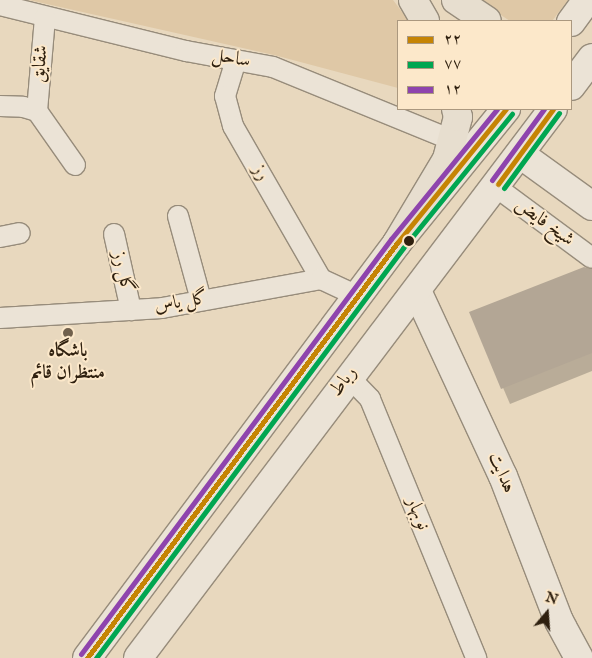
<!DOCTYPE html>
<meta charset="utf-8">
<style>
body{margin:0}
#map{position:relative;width:592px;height:658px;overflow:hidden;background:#e8d8be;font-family:"IM FELL English",Amiri,serif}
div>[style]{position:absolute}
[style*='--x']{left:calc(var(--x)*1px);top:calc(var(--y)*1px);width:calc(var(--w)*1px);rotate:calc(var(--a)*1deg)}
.green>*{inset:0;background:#dfc8a6}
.shadow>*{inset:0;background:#0003}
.building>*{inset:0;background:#b3a695}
.roads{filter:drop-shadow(1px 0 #978c7b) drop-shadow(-1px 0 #978c7b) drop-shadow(0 1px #978c7b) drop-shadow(0 -1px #978c7b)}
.street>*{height:20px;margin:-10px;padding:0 10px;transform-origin:10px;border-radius:10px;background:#ebe3d6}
.secondary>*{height:28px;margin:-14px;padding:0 14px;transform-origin:14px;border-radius:14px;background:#ebe3d6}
.highway>*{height:28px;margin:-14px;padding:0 14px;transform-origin:14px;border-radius:14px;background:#e7decf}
.bus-1>*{height:5px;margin:-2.5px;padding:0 2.5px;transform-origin:2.5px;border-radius:2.5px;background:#c58404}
.bus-2>*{height:5px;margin:-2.5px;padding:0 2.5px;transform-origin:2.5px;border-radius:2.5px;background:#00a651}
.bus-3>*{height:5px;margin:-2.5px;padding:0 2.5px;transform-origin:2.5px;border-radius:2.5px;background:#8e44ad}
.dots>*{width:14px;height:14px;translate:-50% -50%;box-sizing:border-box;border:2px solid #fce8ca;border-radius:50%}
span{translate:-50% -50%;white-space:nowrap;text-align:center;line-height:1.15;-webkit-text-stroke:4px #fce8ca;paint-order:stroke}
.street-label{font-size:19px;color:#2f200f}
.poi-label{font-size:19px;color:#2f200f;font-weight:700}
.legend{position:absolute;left:397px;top:20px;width:175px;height:90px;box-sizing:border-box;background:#fce8ca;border:1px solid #aa987f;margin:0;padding:6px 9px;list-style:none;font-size:15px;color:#2f200f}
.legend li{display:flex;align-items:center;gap:10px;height:25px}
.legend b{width:25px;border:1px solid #aa987f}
.north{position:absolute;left:522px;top:588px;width:50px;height:50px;-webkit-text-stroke:4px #fce8ca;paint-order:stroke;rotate:18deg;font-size:14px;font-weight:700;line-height:20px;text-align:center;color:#2f200f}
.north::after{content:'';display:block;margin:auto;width:18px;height:22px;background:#2f200f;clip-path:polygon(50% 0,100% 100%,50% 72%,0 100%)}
</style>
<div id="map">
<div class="green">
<i style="clip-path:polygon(29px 0,393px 0,409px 21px,398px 21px,398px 88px,274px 55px)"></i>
<i style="clip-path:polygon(478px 0,568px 0,552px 21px,510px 21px)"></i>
</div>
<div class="shadow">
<i style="clip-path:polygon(584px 268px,592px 269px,592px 371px,510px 404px,471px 313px)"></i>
</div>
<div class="building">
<i style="clip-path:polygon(584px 267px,592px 270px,592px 353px,501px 389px,469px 312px)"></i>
</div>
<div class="roads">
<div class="street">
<i style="--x:0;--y:5;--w:192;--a:13.9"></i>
<i style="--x:186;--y:51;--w:88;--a:10.4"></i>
<i style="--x:273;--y:67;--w:193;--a:22.2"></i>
<i style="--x:236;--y:60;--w:38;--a:107"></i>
<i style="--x:225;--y:96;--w:31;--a:75"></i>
<i style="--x:233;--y:126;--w:177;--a:60.1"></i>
<i style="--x:0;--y:106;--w:23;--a:2"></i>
<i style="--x:23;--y:107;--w:15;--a:16"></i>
<i style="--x:37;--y:111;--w:66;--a:54.9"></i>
<i style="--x:37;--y:111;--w:94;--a:-85.1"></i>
<i style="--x:496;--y:187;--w:119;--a:36.5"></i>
<i style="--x:178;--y:216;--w:87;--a:74.7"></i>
<i style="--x:114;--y:234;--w:78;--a:77.4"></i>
<i style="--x:0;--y:237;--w:20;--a:-11"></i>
<i style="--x:0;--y:318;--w:162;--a:-3.5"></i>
<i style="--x:162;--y:308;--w:162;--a:-10.3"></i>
<i style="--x:321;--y:279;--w:40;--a:25"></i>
<i style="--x:348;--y:376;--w:32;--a:46"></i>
<i style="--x:370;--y:399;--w:280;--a:67.7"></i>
</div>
<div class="secondary">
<i style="--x:571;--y:22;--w:27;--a:-54"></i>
<i style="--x:571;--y:86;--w:35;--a:-53"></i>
<i style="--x:520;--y:154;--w:89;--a:35.8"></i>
<i style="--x:417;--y:291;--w:204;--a:65.1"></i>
<i style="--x:503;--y:476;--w:155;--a:68.9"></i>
<i style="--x:559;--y:621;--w:42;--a:61.6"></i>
<i style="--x:87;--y:658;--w:518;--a:-53.24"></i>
<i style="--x:397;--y:243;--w:173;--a:-50.9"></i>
<i style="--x:138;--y:658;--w:688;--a:-52.91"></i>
</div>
<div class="highway">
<i style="--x:413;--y:0;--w:24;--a:60"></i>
<i style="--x:456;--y:0;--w:37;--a:34"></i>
<i style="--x:397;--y:243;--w:98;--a:-59.2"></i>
<i style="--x:447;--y:159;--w:43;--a:-75.3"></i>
<i style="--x:458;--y:117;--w:8;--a:-104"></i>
</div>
</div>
<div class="bus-1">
<i style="--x:498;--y:184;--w:93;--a:-53.7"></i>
<i style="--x:87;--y:658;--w:518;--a:-53.24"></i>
<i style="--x:397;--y:243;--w:173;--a:-50.9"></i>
</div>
<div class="bus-2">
<i style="--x:504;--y:188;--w:93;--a:-53.7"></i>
<i style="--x:96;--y:658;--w:512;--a:-53.17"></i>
<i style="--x:403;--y:248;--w:173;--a:-50.9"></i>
</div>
<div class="bus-3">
<i style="--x:492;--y:180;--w:88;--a:-53.8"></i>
<i style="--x:81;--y:654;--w:518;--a:-53.24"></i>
<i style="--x:391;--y:239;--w:168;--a:-50.8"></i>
</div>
<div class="dots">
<i style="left:409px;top:241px;background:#2f200f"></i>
<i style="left:68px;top:333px;background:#70604c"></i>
</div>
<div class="street-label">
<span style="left:231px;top:59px;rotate:10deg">ساحل</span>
<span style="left:41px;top:64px;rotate:-85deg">شقایق</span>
<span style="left:260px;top:173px;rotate:60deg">رز</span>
<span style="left:544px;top:223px;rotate:36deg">شیخ فایض</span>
<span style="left:122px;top:272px;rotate:77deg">گل رز</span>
<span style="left:181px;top:303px;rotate:-9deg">گل یاس</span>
<span style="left:344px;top:382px;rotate:-53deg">رباط</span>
<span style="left:501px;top:473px;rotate:67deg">هدایت</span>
<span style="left:417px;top:514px;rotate:68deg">نوبهار</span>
</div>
<div class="poi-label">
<span style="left:68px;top:363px">باشگاه<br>منتظران قائم</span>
</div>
<ul class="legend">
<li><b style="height:6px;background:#c58404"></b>۲۲</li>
<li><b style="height:6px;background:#00a651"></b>۷۷</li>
<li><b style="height:6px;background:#8e44ad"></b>۱۲</li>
</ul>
<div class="north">N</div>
</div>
